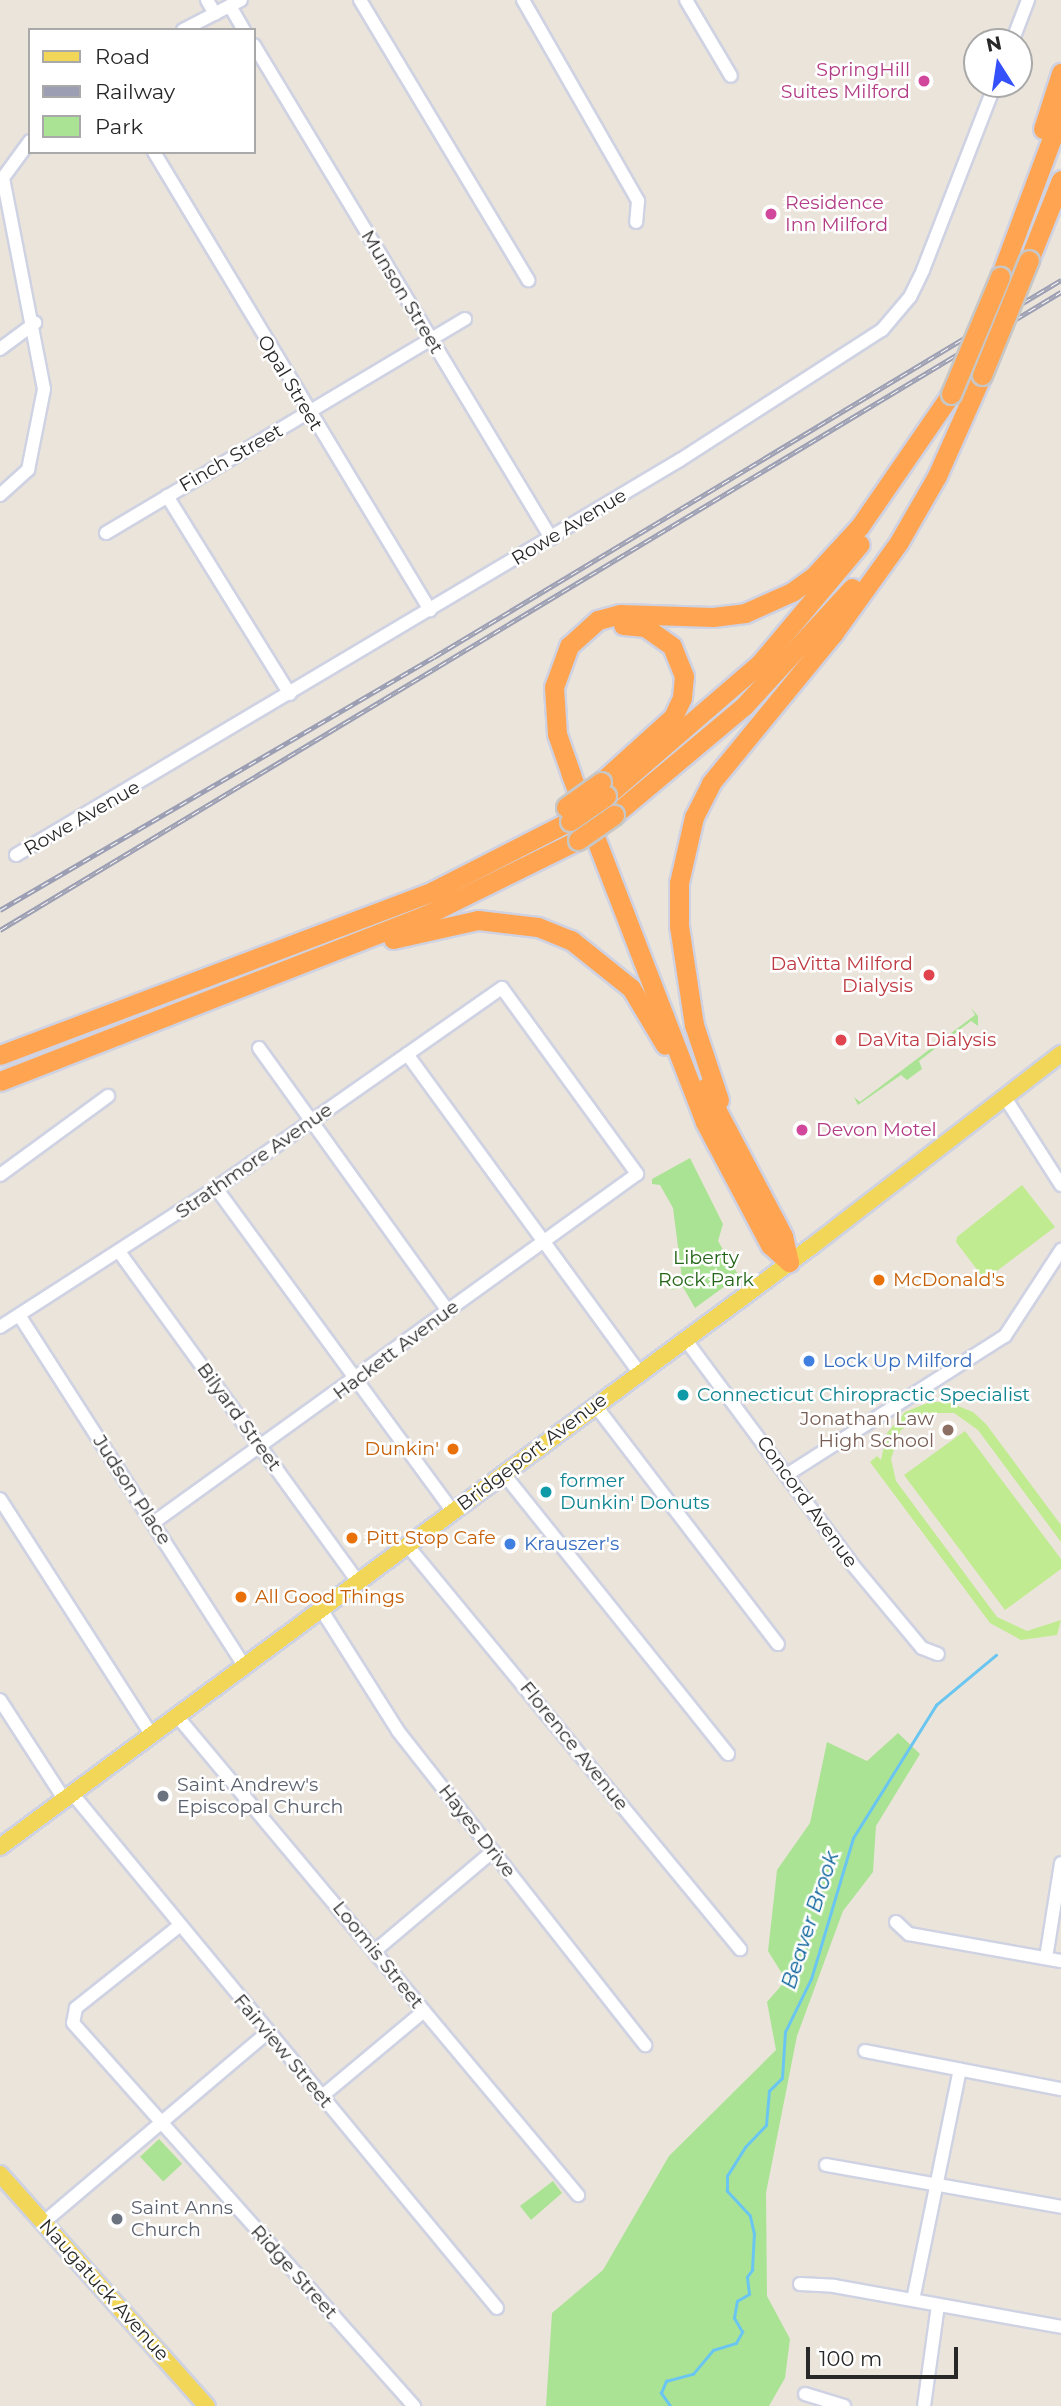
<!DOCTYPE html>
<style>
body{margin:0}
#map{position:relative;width:1061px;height:2406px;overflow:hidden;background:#ebe4da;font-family:Montserrat,sans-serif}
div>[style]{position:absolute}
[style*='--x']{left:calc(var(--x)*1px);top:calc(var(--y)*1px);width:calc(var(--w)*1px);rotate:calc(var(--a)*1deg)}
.green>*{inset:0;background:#abe395;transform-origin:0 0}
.pitch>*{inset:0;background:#c0eb90}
.stream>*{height:2.5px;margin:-1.25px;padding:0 1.25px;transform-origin:1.25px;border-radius:1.25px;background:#6ac6f0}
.roads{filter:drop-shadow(2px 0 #cfd2e2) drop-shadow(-2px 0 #cfd2e2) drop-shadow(0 2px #cfd2e2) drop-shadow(0 -2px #cfd2e2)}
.minor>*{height:12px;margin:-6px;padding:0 6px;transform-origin:6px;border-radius:6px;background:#fff}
.major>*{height:16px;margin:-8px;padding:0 8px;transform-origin:8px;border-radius:8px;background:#f2d657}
.highway>*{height:19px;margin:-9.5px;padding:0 9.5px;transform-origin:9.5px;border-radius:9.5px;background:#ffa551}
.rail>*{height:5px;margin-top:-2.5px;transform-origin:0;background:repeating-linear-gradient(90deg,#fff 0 8px,#9c9fb3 0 16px);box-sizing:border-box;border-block:2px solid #9c9fb3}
.bridges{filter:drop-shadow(2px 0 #c7c7c7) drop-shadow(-2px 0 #c7c7c7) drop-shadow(0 2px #c7c7c7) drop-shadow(0 -2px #c7c7c7)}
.highway-bridge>*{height:19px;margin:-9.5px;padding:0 9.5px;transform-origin:9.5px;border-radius:9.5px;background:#ffa551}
.dots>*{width:19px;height:19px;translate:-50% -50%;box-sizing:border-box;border:4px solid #fff;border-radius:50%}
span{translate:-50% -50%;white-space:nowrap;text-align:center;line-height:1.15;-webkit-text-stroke:5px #fff;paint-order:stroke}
.hotel-label{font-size:19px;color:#b23c85}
.right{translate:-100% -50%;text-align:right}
.left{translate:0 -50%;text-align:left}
.street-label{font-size:19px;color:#282828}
.health-label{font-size:19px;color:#be3a42}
.park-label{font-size:19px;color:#246618}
.food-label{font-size:19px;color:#c56008}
.shop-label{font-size:19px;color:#366cbe}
.culture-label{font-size:19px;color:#0d838f}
.education-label{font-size:19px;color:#785e54}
.worship-label{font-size:19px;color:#5b616d}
.water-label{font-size:21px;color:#0b619a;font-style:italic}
.legend{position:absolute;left:28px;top:28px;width:228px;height:126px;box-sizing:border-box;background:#fff;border:2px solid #a9a9a9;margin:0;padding:9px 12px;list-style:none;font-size:21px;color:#282828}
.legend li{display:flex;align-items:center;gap:14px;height:35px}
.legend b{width:35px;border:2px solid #a9a9a9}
.north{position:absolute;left:963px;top:28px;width:70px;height:70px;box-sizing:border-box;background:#fff;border:2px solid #a9a9a9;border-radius:50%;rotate:348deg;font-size:19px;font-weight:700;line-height:28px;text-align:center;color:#282828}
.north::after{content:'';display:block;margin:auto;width:24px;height:32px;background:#3551fc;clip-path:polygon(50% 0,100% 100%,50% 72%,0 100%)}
.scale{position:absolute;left:806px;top:2347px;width:152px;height:32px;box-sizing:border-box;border:4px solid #282828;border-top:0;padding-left:9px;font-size:21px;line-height:24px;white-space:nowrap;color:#282828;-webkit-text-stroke:5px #fff;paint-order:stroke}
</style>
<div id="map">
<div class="green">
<i style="clip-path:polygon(971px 1008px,978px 1016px,978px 1026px,971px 1021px,919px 1061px,922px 1069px,907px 1080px,901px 1075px,858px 1105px,854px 1097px,860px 1102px,975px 1015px)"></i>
<i style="clip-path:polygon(690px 1158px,723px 1224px,718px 1241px,739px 1276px,695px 1308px,683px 1287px,671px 1290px,682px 1278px,673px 1208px,660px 1185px,652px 1184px,652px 1179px)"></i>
<i style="clip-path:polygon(898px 1733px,920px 1754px,876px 1826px,873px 1872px,843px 1911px,797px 2036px,766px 2193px,767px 2296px,790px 2339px,785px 2378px,769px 2406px,546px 2406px,552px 2313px,603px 2270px,669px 2156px,776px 2050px,767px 2002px,786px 1980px,768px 1951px,777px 1870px,810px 1823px,827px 1742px,867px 1761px)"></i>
<i style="left:159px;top:2139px;width:34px;height:26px;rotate:47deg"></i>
<i style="clip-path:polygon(553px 2181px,562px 2193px,531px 2220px,520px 2206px)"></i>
</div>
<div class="pitch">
<i style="clip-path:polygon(1022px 1185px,1055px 1227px,985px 1280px,956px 1242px,957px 1237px)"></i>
<i style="clip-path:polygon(948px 1402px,973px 1412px,986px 1424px,1061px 1525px,1061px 1542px,978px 1430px,954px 1413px,924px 1413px,900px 1431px,891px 1459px,896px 1481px,997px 1617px,1027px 1631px,1061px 1620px,1057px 1635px,1021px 1640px,990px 1623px,870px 1462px,877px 1456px,881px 1460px,887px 1433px,905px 1412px,930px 1402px)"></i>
<i style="clip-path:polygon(965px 1431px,1061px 1559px,1061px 1569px,1005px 1610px,904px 1475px)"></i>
</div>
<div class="stream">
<i style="--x:670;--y:2406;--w:16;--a:-125"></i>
<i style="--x:661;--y:2393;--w:13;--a:-67"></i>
<i style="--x:666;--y:2381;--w:28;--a:-15"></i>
<i style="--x:693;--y:2374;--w:31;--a:-50"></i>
<i style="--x:713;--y:2350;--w:24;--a:-17"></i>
<i style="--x:736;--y:2343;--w:13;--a:-61"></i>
<i style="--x:742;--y:2332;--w:16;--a:-120"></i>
<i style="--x:734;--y:2318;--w:17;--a:-80"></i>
<i style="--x:737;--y:2301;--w:14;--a:-30"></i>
<i style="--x:749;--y:2294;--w:17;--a:-97"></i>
<i style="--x:747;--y:2277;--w:9;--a:-54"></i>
<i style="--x:752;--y:2270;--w:36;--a:-87"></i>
<i style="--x:754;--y:2234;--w:18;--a:-103"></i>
<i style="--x:750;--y:2216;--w:34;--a:-133"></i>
<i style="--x:727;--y:2191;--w:15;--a:-90"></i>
<i style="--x:727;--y:2176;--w:34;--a:-58"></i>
<i style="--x:745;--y:2147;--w:30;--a:-46"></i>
<i style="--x:766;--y:2125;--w:34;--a:-85"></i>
<i style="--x:769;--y:2091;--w:18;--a:-45"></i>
<i style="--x:782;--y:2078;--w:46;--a:-86.3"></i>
<i style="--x:785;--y:2032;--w:59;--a:-63.9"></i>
<i style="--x:811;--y:1979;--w:147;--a:-73.4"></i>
<i style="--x:853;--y:1838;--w:157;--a:-58"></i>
<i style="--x:936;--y:1705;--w:78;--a:-39.8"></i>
</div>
<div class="roads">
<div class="minor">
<i style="--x:207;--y:0;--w:16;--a:60"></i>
<i style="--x:360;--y:0;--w:327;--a:59"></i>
<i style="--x:523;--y:0;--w:232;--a:60.2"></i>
<i style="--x:638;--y:201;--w:21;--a:95"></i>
<i style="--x:686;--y:0;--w:88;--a:59.4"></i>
<i style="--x:230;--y:6;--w:28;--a:60"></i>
<i style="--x:183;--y:30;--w:65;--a:-27.3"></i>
<i style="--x:1012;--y:42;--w:45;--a:-69.1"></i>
<i style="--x:254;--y:45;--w:576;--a:58.93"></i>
<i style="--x:154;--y:152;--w:535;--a:58.93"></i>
<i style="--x:0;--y:182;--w:51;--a:-53.8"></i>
<i style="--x:0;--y:349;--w:44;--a:-36.6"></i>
<i style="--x:0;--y:495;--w:38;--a:-42"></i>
<i style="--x:28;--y:470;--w:83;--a:-78.8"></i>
<i style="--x:44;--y:389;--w:215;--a:-101"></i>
<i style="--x:167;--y:496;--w:233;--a:58.2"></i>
<i style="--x:106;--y:533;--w:418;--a:-30.8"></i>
<i style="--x:16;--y:855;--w:773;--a:-30.75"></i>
<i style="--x:680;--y:460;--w:240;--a:-32.8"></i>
<i style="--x:882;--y:330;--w:43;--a:-49.7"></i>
<i style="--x:910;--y:297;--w:30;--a:-64"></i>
<i style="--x:923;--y:270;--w:199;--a:-68.8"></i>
<i style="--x:259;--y:1048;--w:324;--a:54.3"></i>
<i style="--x:407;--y:1054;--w:394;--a:53.9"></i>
<i style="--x:1006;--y:1099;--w:102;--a:57.4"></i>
<i style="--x:0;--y:1175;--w:134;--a:-36.2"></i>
<i style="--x:216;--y:1188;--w:400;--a:53.8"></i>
<i style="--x:120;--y:1253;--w:406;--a:54.1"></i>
<i style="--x:19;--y:1315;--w:417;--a:57.3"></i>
<i style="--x:0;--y:1327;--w:257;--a:-32.8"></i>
<i style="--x:216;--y:1188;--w:349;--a:-35"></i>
<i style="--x:502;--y:988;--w:230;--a:54"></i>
<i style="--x:637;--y:1174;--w:597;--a:144.21"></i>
<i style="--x:685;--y:1339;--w:280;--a:53.4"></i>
<i style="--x:852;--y:1564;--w:109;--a:50.2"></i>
<i style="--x:922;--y:1648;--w:17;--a:21"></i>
<i style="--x:595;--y:1405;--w:301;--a:52.6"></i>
<i style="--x:503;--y:1473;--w:360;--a:51.3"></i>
<i style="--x:788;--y:1474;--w:257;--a:-32.5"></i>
<i style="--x:1005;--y:1336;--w:103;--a:-56.9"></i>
<i style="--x:0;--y:1499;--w:279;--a:57.3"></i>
<i style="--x:407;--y:1545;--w:524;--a:50.5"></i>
<i style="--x:321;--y:1609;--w:144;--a:57.7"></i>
<i style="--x:398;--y:1731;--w:400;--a:51.8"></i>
<i style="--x:0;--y:1700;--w:118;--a:57.1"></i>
<i style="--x:177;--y:1716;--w:625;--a:50.07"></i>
<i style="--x:71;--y:1792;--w:669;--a:50.46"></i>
<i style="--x:896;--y:1922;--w:18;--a:43"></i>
<i style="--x:909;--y:1934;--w:154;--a:10.1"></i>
<i style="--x:179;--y:1926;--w:132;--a:141.5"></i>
<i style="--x:76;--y:2008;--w:15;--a:101"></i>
<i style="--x:73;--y:2023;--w:513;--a:48.32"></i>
<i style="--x:376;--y:1950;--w:152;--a:-40.2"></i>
<i style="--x:1046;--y:1958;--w:96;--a:-81"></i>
<i style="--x:865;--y:2051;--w:200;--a:11"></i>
<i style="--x:321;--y:2097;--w:134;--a:-39.9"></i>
<i style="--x:826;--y:2165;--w:239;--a:10.1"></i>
<i style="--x:44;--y:2222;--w:294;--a:-40.3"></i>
<i style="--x:800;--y:2284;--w:34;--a:3"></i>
<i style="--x:834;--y:2286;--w:231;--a:10.2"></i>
<i style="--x:913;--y:2300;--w:235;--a:-78.5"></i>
<i style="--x:805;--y:2394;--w:41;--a:17.1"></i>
<i style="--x:924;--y:2406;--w:102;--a:-82.1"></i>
</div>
<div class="major">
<i style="--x:0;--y:1847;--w:1009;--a:-36.5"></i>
<i style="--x:811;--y:1247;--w:316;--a:-37.7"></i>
<i style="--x:0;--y:2174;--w:311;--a:48.3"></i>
</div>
<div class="highway">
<i style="--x:1043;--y:129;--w:59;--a:-72.2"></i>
<i style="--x:1029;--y:260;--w:86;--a:-68.2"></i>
<i style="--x:1000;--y:277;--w:174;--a:-69.5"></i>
<i style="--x:601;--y:782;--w:97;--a:-42.1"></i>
<i style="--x:673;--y:717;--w:21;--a:-65"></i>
<i style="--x:682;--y:698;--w:22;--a:-85"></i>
<i style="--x:684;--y:676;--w:32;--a:-112"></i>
<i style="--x:672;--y:646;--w:33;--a:-145"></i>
<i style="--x:645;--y:627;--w:22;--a:-175"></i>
<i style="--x:606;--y:796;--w:203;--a:-40.8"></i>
<i style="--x:760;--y:663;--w:155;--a:-50"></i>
<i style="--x:614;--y:815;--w:170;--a:-40"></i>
<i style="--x:744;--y:706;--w:160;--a:-47.5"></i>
<i style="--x:393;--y:939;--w:87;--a:-12.6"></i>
<i style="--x:478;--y:920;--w:60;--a:6.7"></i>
<i style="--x:538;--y:927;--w:35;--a:22"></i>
<i style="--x:571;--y:940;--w:77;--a:38.7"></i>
<i style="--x:631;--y:988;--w:66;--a:59.2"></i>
<i style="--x:0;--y:1055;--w:463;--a:-20.7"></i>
<i style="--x:433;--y:891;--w:154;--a:-27.1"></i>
<i style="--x:0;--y:1081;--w:457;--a:-21.3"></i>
<i style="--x:426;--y:915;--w:169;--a:-26.3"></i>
<i style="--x:705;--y:1088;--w:167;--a:62.2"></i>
<i style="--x:783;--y:1236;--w:27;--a:77"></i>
<i style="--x:719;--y:1100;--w:79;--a:-108.4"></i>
<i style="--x:694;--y:1025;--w:100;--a:-98.6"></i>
<i style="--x:679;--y:926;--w:43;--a:-90"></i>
<i style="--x:679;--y:883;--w:68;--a:-77.2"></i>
<i style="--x:694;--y:817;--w:38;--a:-63"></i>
<i style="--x:711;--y:783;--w:193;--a:-50.7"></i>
<i style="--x:833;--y:634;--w:113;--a:-54.3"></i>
<i style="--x:899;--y:542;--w:76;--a:-60.1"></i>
<i style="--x:937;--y:476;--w:111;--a:-66"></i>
<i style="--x:789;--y:1262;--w:25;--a:-138"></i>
<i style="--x:770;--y:1245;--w:139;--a:-117.9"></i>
<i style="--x:705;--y:1122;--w:373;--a:-111.1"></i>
<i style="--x:571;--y:774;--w:42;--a:-109.3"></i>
<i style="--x:557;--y:734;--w:47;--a:-93.7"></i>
<i style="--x:554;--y:687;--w:44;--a:-69.9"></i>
<i style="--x:569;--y:646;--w:39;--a:-42"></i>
<i style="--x:598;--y:620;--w:23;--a:-15"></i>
<i style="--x:620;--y:614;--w:93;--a:1.8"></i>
<i style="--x:713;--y:617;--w:32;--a:-7"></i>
<i style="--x:745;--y:613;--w:51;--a:-24.1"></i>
<i style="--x:792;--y:592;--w:29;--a:-36"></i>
<i style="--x:815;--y:575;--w:67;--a:-47.4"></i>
<i style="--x:860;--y:526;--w:160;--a:-55.4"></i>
</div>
</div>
<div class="rail">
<i style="--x:0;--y:910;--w:502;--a:-30.24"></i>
<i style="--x:434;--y:657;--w:732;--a:-31.02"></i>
<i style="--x:0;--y:930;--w:1238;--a:-31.02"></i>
</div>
<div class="bridges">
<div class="highway-bridge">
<i style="--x:982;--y:375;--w:124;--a:-67.8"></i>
<i style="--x:951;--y:394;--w:127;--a:-67.3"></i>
<i style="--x:566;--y:807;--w:43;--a:-35.5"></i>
<i style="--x:570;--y:821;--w:44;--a:-34.8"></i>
<i style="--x:578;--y:840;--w:44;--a:-34.8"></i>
</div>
</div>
<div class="dots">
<i style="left:924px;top:81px;background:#d1479c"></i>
<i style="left:771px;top:214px;background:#d1479c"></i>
<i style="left:929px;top:975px;background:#e0444e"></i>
<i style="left:841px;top:1040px;background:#e0444e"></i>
<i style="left:802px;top:1130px;background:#d1479c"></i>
<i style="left:879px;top:1280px;background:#e8710a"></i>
<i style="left:809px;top:1361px;background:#3f7fe0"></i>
<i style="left:683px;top:1395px;background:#0f9aa8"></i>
<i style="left:948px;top:1430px;background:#8d6e63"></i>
<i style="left:453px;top:1449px;background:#e8710a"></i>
<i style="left:546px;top:1492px;background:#0f9aa8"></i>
<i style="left:352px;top:1538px;background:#e8710a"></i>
<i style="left:510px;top:1544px;background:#3f7fe0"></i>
<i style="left:241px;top:1597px;background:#e8710a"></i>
<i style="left:163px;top:1796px;background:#6b7280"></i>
<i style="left:117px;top:2219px;background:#6b7280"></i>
</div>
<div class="hotel-label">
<span class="right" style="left:910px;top:81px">SpringHill<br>Suites Milford</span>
<span class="left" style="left:785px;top:214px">Residence<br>Inn Milford</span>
<span class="left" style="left:816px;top:1130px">Devon Motel</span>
</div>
<div class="street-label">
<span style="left:402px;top:292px;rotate:59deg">Munson Street</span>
<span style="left:290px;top:383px;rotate:59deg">Opal Street</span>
<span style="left:231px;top:458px;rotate:-30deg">Finch Street</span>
<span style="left:569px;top:527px;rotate:-31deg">Rowe Avenue</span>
<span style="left:82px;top:818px;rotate:-30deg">Rowe Avenue</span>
<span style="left:254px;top:1161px;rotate:-35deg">Strathmore Avenue</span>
<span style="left:396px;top:1350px;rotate:-37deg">Hackett Avenue</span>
<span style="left:239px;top:1417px;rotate:54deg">Bilyard Street</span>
<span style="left:532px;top:1452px;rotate:-37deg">Bridgeport Avenue</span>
<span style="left:132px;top:1490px;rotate:57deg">Judson Place</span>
<span style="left:807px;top:1502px;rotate:54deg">Concord Avenue</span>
<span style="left:574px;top:1746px;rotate:51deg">Florence Avenue</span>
<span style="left:477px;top:1831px;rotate:52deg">Hayes Drive</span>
<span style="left:378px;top:1955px;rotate:51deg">Loomis Street</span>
<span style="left:283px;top:2051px;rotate:50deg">Fairview Street</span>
<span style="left:294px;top:2272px;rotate:48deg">Ridge Street</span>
<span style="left:104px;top:2290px;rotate:48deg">Naugatuck Avenue</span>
</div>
<div class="health-label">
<span class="right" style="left:913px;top:975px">DaVitta Milford<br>Dialysis</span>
<span class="left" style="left:857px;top:1040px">DaVita Dialysis</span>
</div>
<div class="park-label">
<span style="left:706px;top:1269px">Liberty<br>Rock Park</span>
</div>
<div class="food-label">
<span class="left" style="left:893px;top:1280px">McDonald's</span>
<span class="right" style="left:439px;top:1449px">Dunkin'</span>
<span class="left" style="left:366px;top:1538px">Pitt Stop Cafe</span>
<span class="left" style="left:255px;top:1597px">All Good Things</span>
</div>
<div class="shop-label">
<span class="left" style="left:823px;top:1361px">Lock Up Milford</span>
<span class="left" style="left:524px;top:1544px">Krauszer's</span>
</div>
<div class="culture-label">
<span class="left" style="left:697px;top:1395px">Connecticut Chiropractic Specialist</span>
<span class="left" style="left:560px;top:1492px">former<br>Dunkin' Donuts</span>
</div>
<div class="education-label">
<span class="right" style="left:934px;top:1430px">Jonathan Law<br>High School</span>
</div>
<div class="worship-label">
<span class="left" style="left:177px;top:1796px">Saint Andrew's<br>Episcopal Church</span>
<span class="left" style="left:131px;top:2219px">Saint Anns<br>Church</span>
</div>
<div class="water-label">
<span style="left:810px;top:1920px;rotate:-72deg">Beaver Brook</span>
</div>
<ul class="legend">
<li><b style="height:9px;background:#f2d657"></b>Road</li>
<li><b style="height:9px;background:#9c9fb3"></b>Railway</li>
<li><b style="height:19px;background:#abe395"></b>Park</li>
</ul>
<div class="north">N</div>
<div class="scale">100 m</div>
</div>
